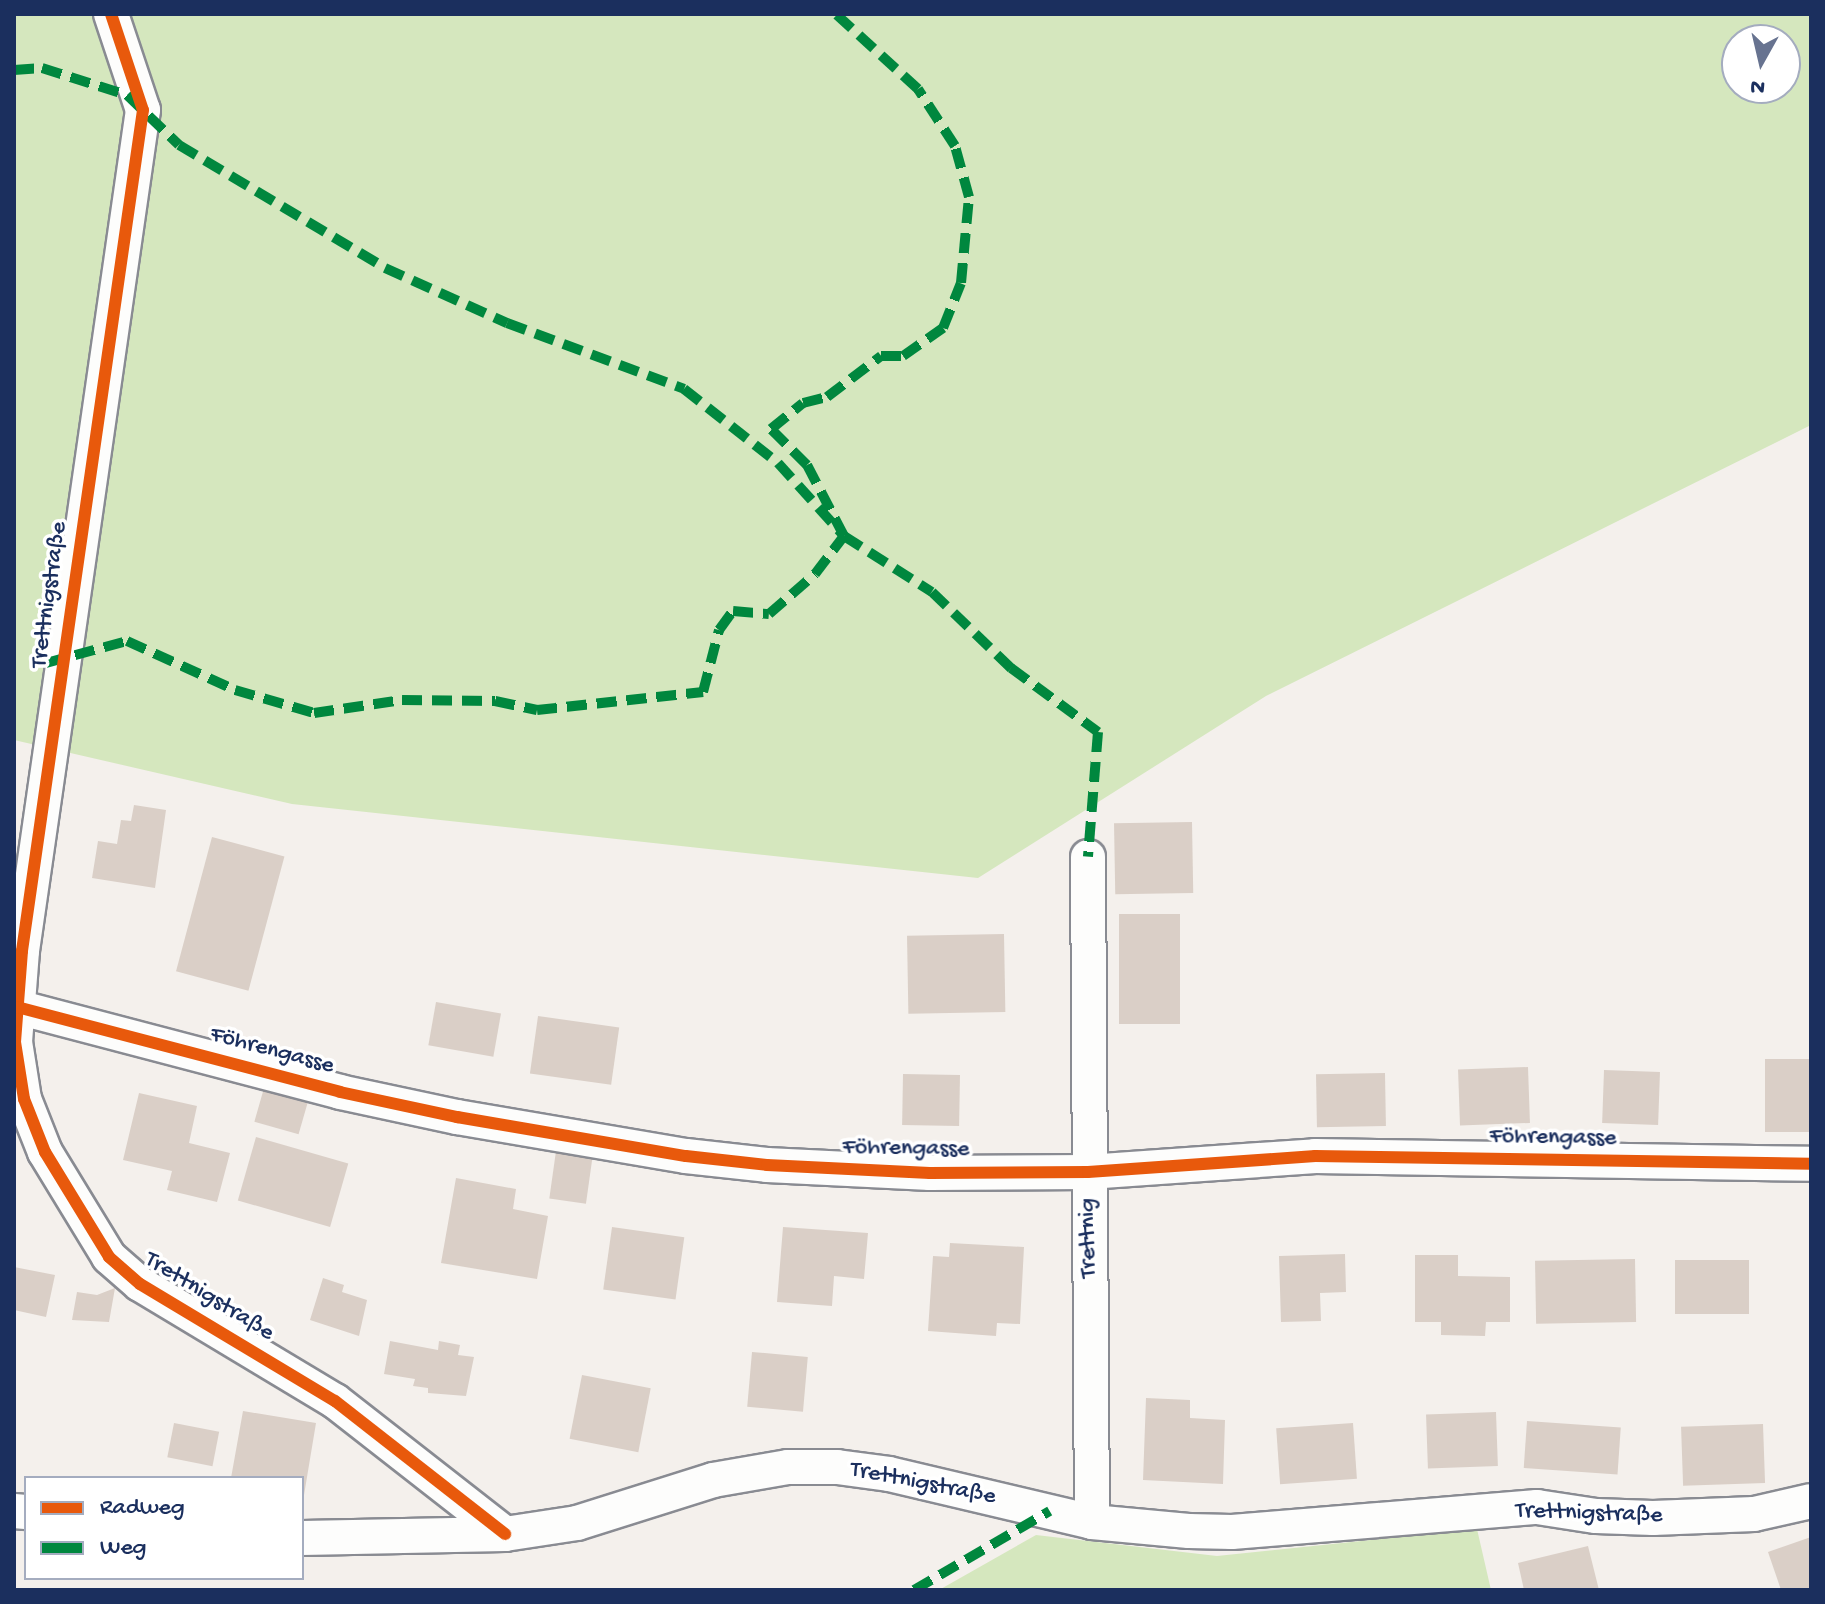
<!DOCTYPE html>
<meta charset="utf-8">
<style>
body{margin:0}
#map{position:relative;width:1825px;height:1604px;overflow:hidden;background:#f4f0ec;font-family:"Gochi Hand",sans-serif}
div>[style]{position:absolute}
[style*='--x']{left:calc(var(--x)*1px);top:calc(var(--y)*1px);width:calc(var(--w)*1px);rotate:calc(var(--a)*1deg)}
.green>*{inset:0;background:#d5e7be}
.building>*{inset:0;background:#dacfc7;transform-origin:0 0}
.roads{filter:drop-shadow(2px 0 #898b92) drop-shadow(-2px 0 #898b92) drop-shadow(0 2px #898b92) drop-shadow(0 -2px #898b92)}
.street>*{height:34px;margin:-17px;padding:0 17px;transform-origin:17px;border-radius:17px;background:#fdfdfc}
.quiet>*{height:10px;margin-top:-5px;transform-origin:0;background:repeating-linear-gradient(90deg,#00873e 0 20px,transparent 0 30px)}
.cycleway>*{height:12px;margin:-6px;padding:0 6px;transform-origin:6px;border-radius:6px;background:#e8590c}
span{translate:-50% -50%;white-space:nowrap;text-align:center;line-height:1.15;-webkit-text-stroke:7px #fff;paint-order:stroke}
.street-label{font-size:24px;color:#1b2f5e}
.frame{position:absolute;inset:0;border:16px solid #1b2f5e;pointer-events:none}
.legend{position:absolute;left:24px;top:1476px;width:280px;height:104px;box-sizing:border-box;background:#fff;border:2px solid #a4acbf;margin:0;padding:10px 14px;list-style:none;font-size:24px;color:#1b2f5e}
.legend li{display:flex;align-items:center;gap:16px;height:40px}
.legend b{width:40px;border:2px solid #a4acbf}
.north{position:absolute;left:1721px;top:24px;width:80px;height:80px;box-sizing:border-box;background:#fff;border:2px solid #a4acbf;border-radius:50%;rotate:188deg;font-size:22px;font-weight:700;line-height:32px;text-align:center;color:#1b2f5e}
.north::after{content:'';display:block;margin:auto;width:28px;height:36px;background:#677390;clip-path:polygon(50% 0,100% 100%,50% 72%,0 100%)}
</style>
<div id="map">
<div class="green">
<i style="clip-path:polygon(evenodd,14px 14px,1811px 14px,1811px 425px,1266px 696px,978px 878px,292px 804px,14px 740px,14px 14px,1737px 40px,1785px 40px,1785px 88px,1737px 88px,1737px 40px)"></i>
<i style="clip-path:polygon(1477px 1529px,1491px 1590px,939px 1590px,1036px 1535px,1217px 1556px)"></i>
</div>
<div class="building">
<i style="clip-path:polygon(134px 805px,166px 810px,155px 888px,92px 878px,98px 841px,117px 844px,121px 820px,131px 821px)"></i>
<i style="left:1192px;top:822px;width:71px;height:78px;rotate:89deg"></i>
<i style="left:212px;top:837px;width:75px;height:139px;rotate:15deg"></i>
<i style="left:1119px;top:914px;width:61px;height:110px"></i>
<i style="left:1004px;top:934px;width:78px;height:97px;rotate:89deg"></i>
<i style="left:436px;top:1002px;width:66px;height:44px;rotate:10deg"></i>
<i style="left:538px;top:1016px;width:82px;height:58px;rotate:8deg"></i>
<i style="left:1765px;top:1059px;width:46px;height:73px"></i>
<i style="left:1528px;top:1067px;width:56px;height:70px;rotate:88deg"></i>
<i style="left:1604px;top:1070px;width:56px;height:53px;rotate:2deg"></i>
<i style="left:1385px;top:1073px;width:53px;height:69px;rotate:89deg"></i>
<i style="left:903px;top:1074px;width:57px;height:51px;rotate:1deg"></i>
<i style="left:264px;top:1088px;width:46px;height:35px;rotate:16deg"></i>
<i style="clip-path:polygon(139px 1093px,197px 1106px,189px 1143px,230px 1153px,217px 1202px,167px 1190px,172px 1171px,123px 1160px)"></i>
<i style="left:256px;top:1137px;width:96px;height:66px;rotate:16deg"></i>
<i style="left:556px;top:1151px;width:37px;height:48px;rotate:8deg"></i>
<i style="clip-path:polygon(456px 1178px,516px 1189px,513px 1209px,548px 1216px,537px 1279px,441px 1263px)"></i>
<i style="left:612px;top:1227px;width:73px;height:63px;rotate:8deg"></i>
<i style="clip-path:polygon(783px 1227px,868px 1233px,864px 1279px,834px 1276px,832px 1306px,777px 1302px)"></i>
<i style="clip-path:polygon(950px 1243px,1024px 1247px,1020px 1324px,997px 1323px,996px 1336px,928px 1331px,933px 1256px,949px 1257px)"></i>
<i style="clip-path:polygon(1345px 1254px,1346px 1292px,1320px 1293px,1321px 1321px,1281px 1322px,1279px 1256px)"></i>
<i style="clip-path:polygon(1415px 1255px,1458px 1255px,1458px 1276px,1510px 1277px,1510px 1322px,1486px 1322px,1485px 1336px,1441px 1335px,1441px 1322px,1415px 1322px)"></i>
<i style="left:1635px;top:1259px;width:63px;height:100px;rotate:89deg"></i>
<i style="left:1675px;top:1260px;width:74px;height:54px"></i>
<i style="clip-path:polygon(14px 1267px,55px 1275px,46px 1317px,14px 1310px)"></i>
<i style="clip-path:polygon(323px 1278px,344px 1285px,342px 1292px,367px 1300px,359px 1336px,310px 1320px)"></i>
<i style="clip-path:polygon(115px 1288px,109px 1322px,72px 1320px,77px 1292px,97px 1295px)"></i>
<i style="clip-path:polygon(390px 1341px,438px 1350px,439px 1341px,460px 1345px,458px 1355px,474px 1357px,466px 1396px,428px 1393px,428px 1388px,413px 1386px,415px 1379px,384px 1374px)"></i>
<i style="left:752px;top:1352px;width:56px;height:55px;rotate:5deg"></i>
<i style="left:582px;top:1375px;width:70px;height:65px;rotate:11deg"></i>
<i style="clip-path:polygon(1146px 1398px,1190px 1400px,1190px 1418px,1225px 1420px,1223px 1484px,1143px 1480px)"></i>
<i style="clip-path:polygon(243px 1411px,316px 1423px,304px 1495px,302px 1478px,231px 1478px)"></i>
<i style="left:1496px;top:1412px;width:54px;height:70px;rotate:88deg"></i>
<i style="left:1527px;top:1421px;width:94px;height:47px;rotate:4deg"></i>
<i style="left:174px;top:1423px;width:46px;height:35px;rotate:11deg"></i>
<i style="left:1353px;top:1423px;width:56px;height:77px;rotate:86deg"></i>
<i style="left:1763px;top:1424px;width:59px;height:82px;rotate:88deg"></i>
<i style="clip-path:polygon(1811px 1537px,1811px 1590px,1781px 1590px,1768px 1552px)"></i>
<i style="clip-path:polygon(1588px 1546px,1599px 1590px,1524px 1590px,1518px 1563px)"></i>
</div>
<div class="roads">
<div class="street">
<i style="--x:111;--y:14;--w:101;--a:71.6"></i>
<i style="--x:143;--y:110;--w:850;--a:98.19"></i>
<i style="--x:22;--y:951;--w:91;--a:94.4"></i>
<i style="--x:15;--y:1042;--w:58;--a:81"></i>
<i style="--x:24;--y:1099;--w:57;--a:68.4"></i>
<i style="--x:45;--y:1152;--w:123;--a:58.6"></i>
<i style="--x:109;--y:1257;--w:41;--a:41.1"></i>
<i style="--x:140;--y:1284;--w:227;--a:31"></i>
<i style="--x:335;--y:1401;--w:216;--a:38"></i>
<i style="--x:1088;--y:857;--w:665;--a:89.66"></i>
<i style="--x:17;--y:1007;--w:334;--a:14.7"></i>
<i style="--x:340;--y:1092;--w:120;--a:12.1"></i>
<i style="--x:457;--y:1117;--w:232;--a:9.7"></i>
<i style="--x:686;--y:1156;--w:81;--a:6.3"></i>
<i style="--x:767;--y:1165;--w:163;--a:2.8"></i>
<i style="--x:930;--y:1173;--w:158;--a:-0.4"></i>
<i style="--x:1088;--y:1172;--w:228;--a:-4"></i>
<i style="--x:1315;--y:1156;--w:496;--a:0.9"></i>
<i style="--x:14;--y:1511;--w:12;--a:5"></i>
<i style="--x:302;--y:1538;--w:203;--a:-1.1"></i>
<i style="--x:505;--y:1534;--w:73;--a:-8.7"></i>
<i style="--x:577;--y:1523;--w:143;--a:-17.5"></i>
<i style="--x:713;--y:1480;--w:76;--a:-9.8"></i>
<i style="--x:788;--y:1467;--w:49;--a:0"></i>
<i style="--x:837;--y:1467;--w:52;--a:7.7"></i>
<i style="--x:889;--y:1474;--w:209;--a:13.3"></i>
<i style="--x:1092;--y:1522;--w:97;--a:5.3"></i>
<i style="--x:1189;--y:1531;--w:43;--a:1.3"></i>
<i style="--x:1232;--y:1532;--w:306;--a:-4.7"></i>
<i style="--x:1537;--y:1507;--w:60;--a:8.7"></i>
<i style="--x:1596;--y:1516;--w:57;--a:2"></i>
<i style="--x:1653;--y:1518;--w:101;--a:-2.3"></i>
<i style="--x:1754;--y:1514;--w:58;--a:-12.8"></i>
</div>
</div>
<div class="quiet">
<i style="--x:14;--y:70;--w:28;--a:-4"></i>
<i style="--x:42;--y:68;--w:89;--a:17.6"></i>
<i style="--x:127;--y:95;--w:72;--a:43.9"></i>
<i style="--x:179;--y:145;--w:240;--a:30.8"></i>
<i style="--x:385;--y:268;--w:134;--a:24.3"></i>
<i style="--x:507;--y:323;--w:189;--a:20.4"></i>
<i style="--x:684;--y:389;--w:120;--a:38.2"></i>
<i style="--x:778;--y:463;--w:98;--a:47.9"></i>
<i style="--x:844;--y:536;--w:104;--a:32.5"></i>
<i style="--x:932;--y:592;--w:110;--a:43.9"></i>
<i style="--x:1011;--y:668;--w:108;--a:36.3"></i>
<i style="--x:1098;--y:732;--w:125;--a:94.6"></i>
<i style="--x:46;--y:663;--w:84;--a:-15.2"></i>
<i style="--x:127;--y:641;--w:119;--a:24.4"></i>
<i style="--x:235;--y:690;--w:82;--a:16.2"></i>
<i style="--x:314;--y:713;--w:89;--a:-8.4"></i>
<i style="--x:402;--y:700;--w:93;--a:0.6"></i>
<i style="--x:495;--y:701;--w:43;--a:12.1"></i>
<i style="--x:537;--y:710;--w:167;--a:-6.2"></i>
<i style="--x:703;--y:692;--w:64;--a:-75.5"></i>
<i style="--x:719;--y:630;--w:24;--a:-54"></i>
<i style="--x:733;--y:611;--w:36;--a:5"></i>
<i style="--x:769;--y:614;--w:61;--a:-41"></i>
<i style="--x:815;--y:574;--w:48;--a:-52.7"></i>
<i style="--x:844;--y:536;--w:80;--a:-117.5"></i>
<i style="--x:807;--y:465;--w:51;--a:-135"></i>
<i style="--x:771;--y:429;--w:41;--a:-39.1"></i>
<i style="--x:803;--y:403;--w:25;--a:-14"></i>
<i style="--x:827;--y:397;--w:68;--a:-37.2"></i>
<i style="--x:881;--y:356;--w:22;--a:0"></i>
<i style="--x:903;--y:356;--w:49;--a:-35"></i>
<i style="--x:943;--y:328;--w:48;--a:-68.2"></i>
<i style="--x:961;--y:283;--w:86;--a:-84.7"></i>
<i style="--x:969;--y:197;--w:53;--a:-105.4"></i>
<i style="--x:955;--y:146;--w:68;--a:-123"></i>
<i style="--x:918;--y:89;--w:111;--a:-137.6"></i>
<i style="--x:914;--y:1590;--w:157;--a:-30.2"></i>
</div>
<div class="cycleway">
<i style="--x:111;--y:14;--w:101;--a:71.6"></i>
<i style="--x:143;--y:110;--w:850;--a:98.19"></i>
<i style="--x:22;--y:951;--w:91;--a:94.4"></i>
<i style="--x:15;--y:1042;--w:58;--a:81"></i>
<i style="--x:24;--y:1099;--w:57;--a:68.4"></i>
<i style="--x:45;--y:1152;--w:123;--a:58.6"></i>
<i style="--x:109;--y:1257;--w:41;--a:41.1"></i>
<i style="--x:140;--y:1284;--w:227;--a:31"></i>
<i style="--x:335;--y:1401;--w:216;--a:38"></i>
<i style="--x:17;--y:1007;--w:334;--a:14.7"></i>
<i style="--x:340;--y:1092;--w:120;--a:12.1"></i>
<i style="--x:457;--y:1117;--w:232;--a:9.7"></i>
<i style="--x:686;--y:1156;--w:81;--a:6.3"></i>
<i style="--x:767;--y:1165;--w:163;--a:2.8"></i>
<i style="--x:930;--y:1173;--w:158;--a:-0.4"></i>
<i style="--x:1088;--y:1172;--w:228;--a:-4"></i>
<i style="--x:1315;--y:1156;--w:496;--a:0.9"></i>
</div>
<div class="street-label">
<span style="left:50px;top:595px;rotate:-82deg">Trettnigstraße</span>
<span style="left:272px;top:1051px;rotate:15deg">Föhrengasse</span>
<span style="left:1553px;top:1138px;rotate:1deg">Föhrengasse</span>
<span style="left:906px;top:1149px;rotate:1deg">Föhrengasse</span>
<span style="left:1089px;top:1238px;rotate:-91deg">Trettnig</span>
<span style="left:209px;top:1297px;rotate:32deg">Trettnigstraße</span>
<span style="left:923px;top:1484px;rotate:11deg">Trettnigstraße</span>
<span style="left:1589px;top:1514px;rotate:2deg">Trettnigstraße</span>
</div>
<div class="frame"></div>
<ul class="legend">
<li><b style="height:10px;background:#e8590c"></b>Radweg</li>
<li><b style="height:10px;background:#00873e"></b>Weg</li>
</ul>
<div class="north">N</div>
</div>
